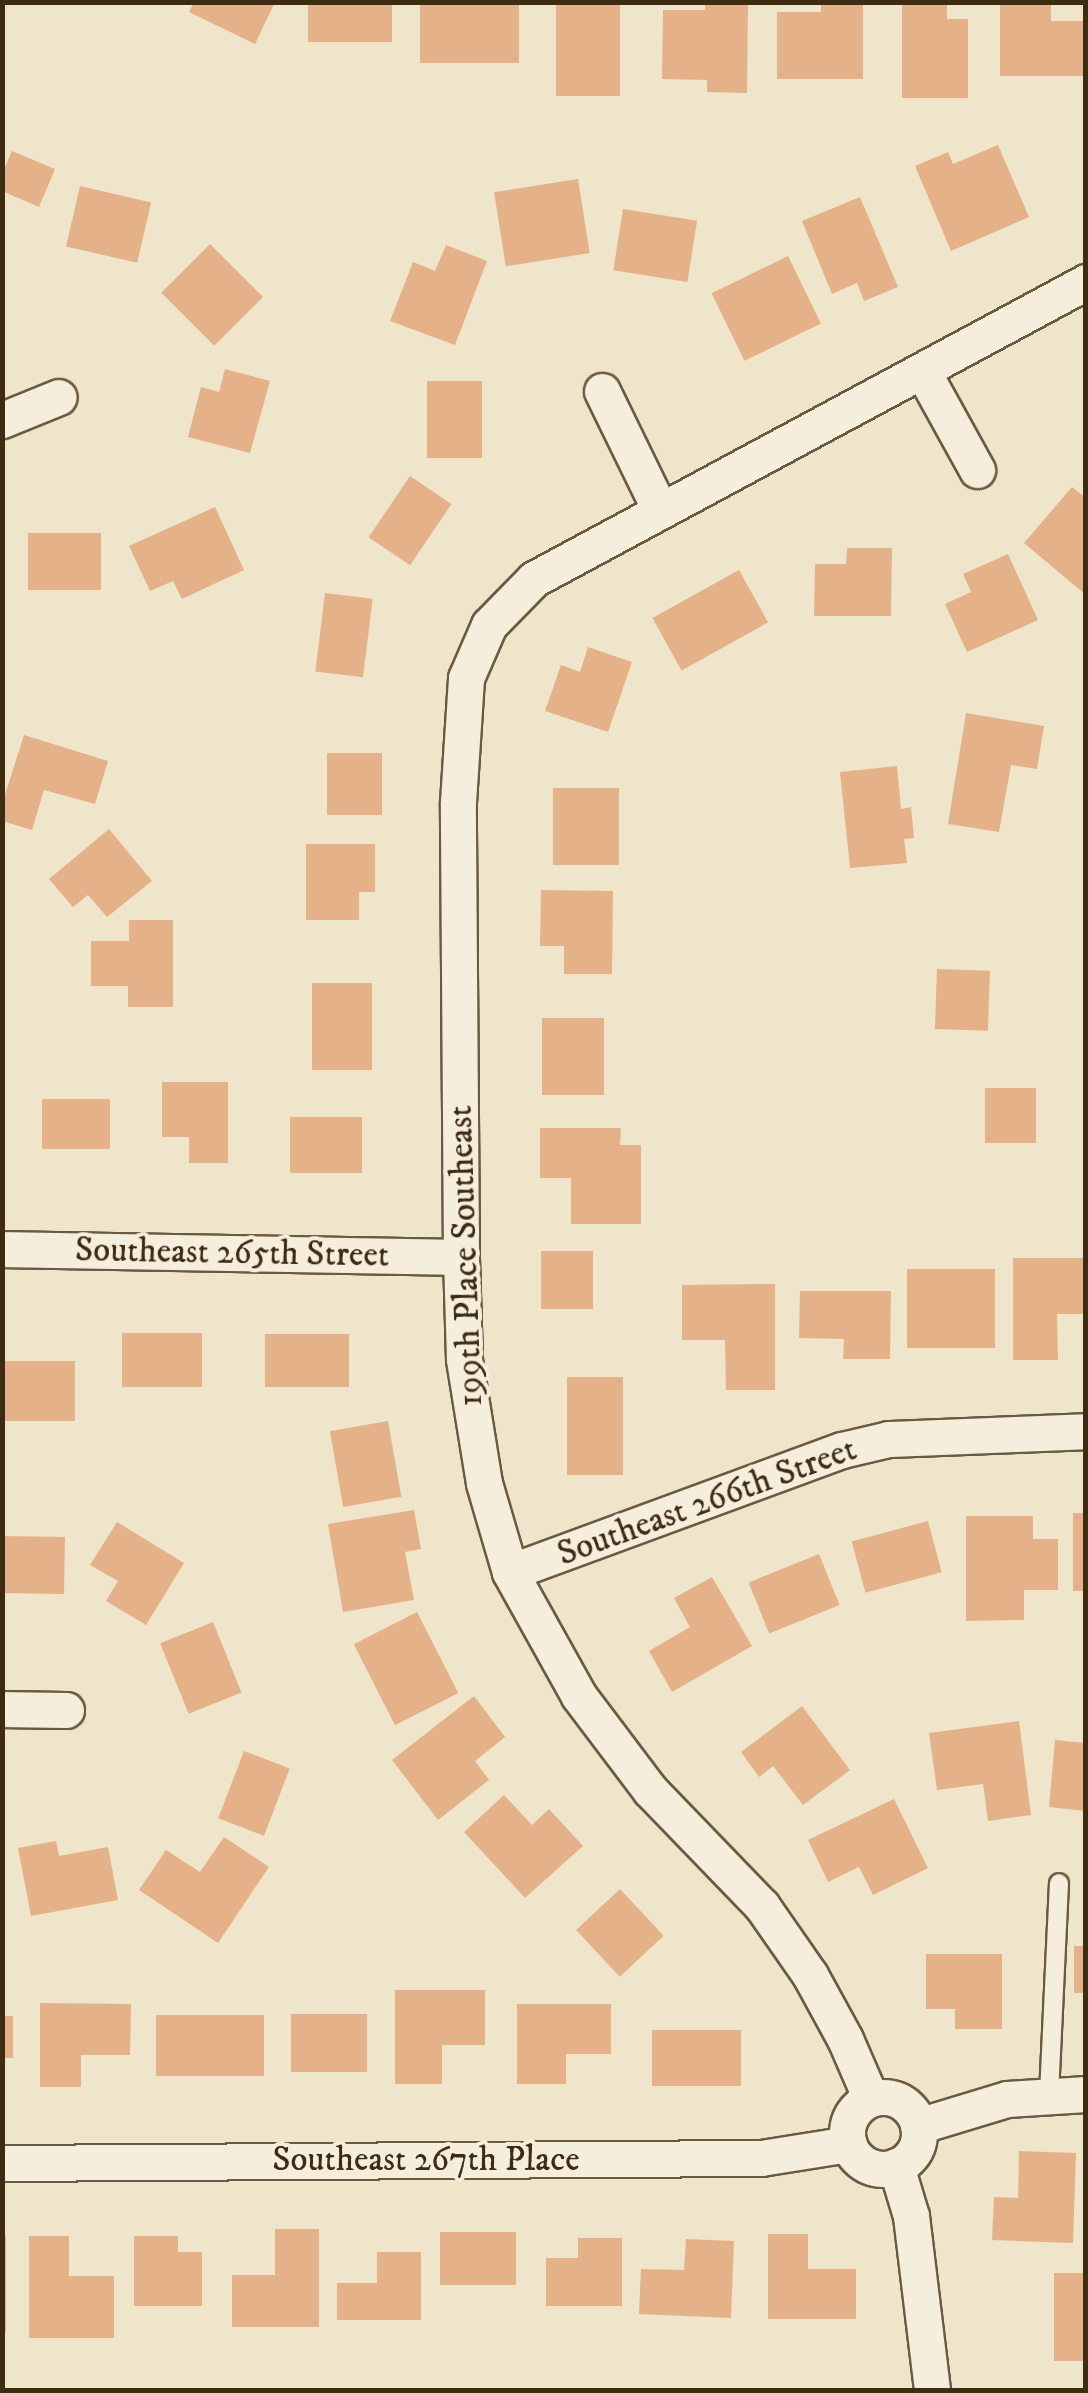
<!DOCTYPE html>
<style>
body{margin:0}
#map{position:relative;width:1088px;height:2393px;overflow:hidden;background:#efe5ca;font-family:"IM FELL DW Pica",serif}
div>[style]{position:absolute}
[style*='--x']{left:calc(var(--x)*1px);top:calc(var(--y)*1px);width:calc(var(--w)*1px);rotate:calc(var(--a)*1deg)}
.building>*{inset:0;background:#e5b189;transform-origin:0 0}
.roads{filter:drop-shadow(2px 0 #6a5a40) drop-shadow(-2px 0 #6a5a40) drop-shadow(0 2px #6a5a40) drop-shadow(0 -2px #6a5a40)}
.lane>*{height:18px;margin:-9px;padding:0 9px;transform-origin:9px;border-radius:9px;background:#f5eedd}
.street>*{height:35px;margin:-17.5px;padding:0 17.5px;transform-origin:17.5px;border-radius:17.5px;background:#f5eedd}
.street>.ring{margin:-17.5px;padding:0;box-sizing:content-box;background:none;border:35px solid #f5eedd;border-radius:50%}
span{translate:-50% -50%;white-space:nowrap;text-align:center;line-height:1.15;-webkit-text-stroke:8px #f5eedd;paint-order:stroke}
.street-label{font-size:35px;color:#3d2b12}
.frame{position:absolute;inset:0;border:5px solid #3d2b12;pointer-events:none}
</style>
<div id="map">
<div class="building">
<i style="clip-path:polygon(194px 2px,275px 2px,255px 44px,189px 12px)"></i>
<i style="left:308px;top:2px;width:84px;height:40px"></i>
<i style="left:556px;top:2px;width:64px;height:94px"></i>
<i style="clip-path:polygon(705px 2px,748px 2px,747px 93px,707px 92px,707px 80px,662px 79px,663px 10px,705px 10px)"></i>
<i style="clip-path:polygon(821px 2px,863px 2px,863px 79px,777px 79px,777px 12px,821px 12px)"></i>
<i style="clip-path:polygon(902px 2px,947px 2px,947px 19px,968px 19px,968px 98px,902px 98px)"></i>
<i style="left:420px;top:3px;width:99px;height:60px"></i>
<i style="clip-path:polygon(1000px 5px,1051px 5px,1051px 21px,1086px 21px,1086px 76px,1000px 76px)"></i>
<i style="clip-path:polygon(998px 145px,1029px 217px,951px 251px,915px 166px,948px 152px,953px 164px)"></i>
<i style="clip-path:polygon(12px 151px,55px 169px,39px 207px,2px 191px,2px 174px)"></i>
<i style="left:578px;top:179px;width:75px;height:85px;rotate:81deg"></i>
<i style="left:80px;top:186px;width:73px;height:62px;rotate:13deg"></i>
<i style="clip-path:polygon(860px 197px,898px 287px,864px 301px,857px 283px,832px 294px,802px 221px)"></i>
<i style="left:623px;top:209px;width:75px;height:62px;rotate:9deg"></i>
<i style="left:210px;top:244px;width:75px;height:69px;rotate:45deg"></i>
<i style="clip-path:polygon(446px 245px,487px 261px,455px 345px,390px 321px,413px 262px,435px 271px)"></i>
<i style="left:788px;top:256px;width:75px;height:85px;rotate:64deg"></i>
<i style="clip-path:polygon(225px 369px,270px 381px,250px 453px,188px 437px,201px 387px,219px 392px)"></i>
<i style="left:427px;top:381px;width:55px;height:77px"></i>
<i style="left:410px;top:476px;width:50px;height:74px;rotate:34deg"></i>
<i style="clip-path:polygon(1072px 487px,1086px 498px,1086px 595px,1024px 543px)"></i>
<i style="clip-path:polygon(215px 507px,244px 570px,182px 599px,173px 581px,150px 591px,129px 546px)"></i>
<i style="left:28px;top:533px;width:73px;height:57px"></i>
<i style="clip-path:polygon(847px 548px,892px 548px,891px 616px,814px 616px,815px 564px,846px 564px)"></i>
<i style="clip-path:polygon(1008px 554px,1038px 620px,967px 652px,945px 604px,971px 592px,963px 574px)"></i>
<i style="left:739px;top:570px;width:60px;height:99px;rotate:61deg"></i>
<i style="left:325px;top:593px;width:48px;height:79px;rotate:7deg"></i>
<i style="clip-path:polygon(588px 647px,632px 662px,608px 732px,545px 711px,561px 665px,580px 672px)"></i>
<i style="clip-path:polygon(966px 713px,1044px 726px,1037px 769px,1011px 765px,999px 832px,948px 824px)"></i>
<i style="clip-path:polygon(24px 735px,108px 761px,95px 804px,44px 790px,32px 830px,2px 821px,2px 804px)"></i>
<i style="left:327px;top:753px;width:55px;height:62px"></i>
<i style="clip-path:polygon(897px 766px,901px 809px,911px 807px,914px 838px,904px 839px,907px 863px,850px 868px,840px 772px)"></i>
<i style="left:553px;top:788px;width:66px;height:77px"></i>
<i style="clip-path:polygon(109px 829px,152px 881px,107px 917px,88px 895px,73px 907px,49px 879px)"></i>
<i style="clip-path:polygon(306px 844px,375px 844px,375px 892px,359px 892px,359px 920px,306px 920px)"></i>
<i style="clip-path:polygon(541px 890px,613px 891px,612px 974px,564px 974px,564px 946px,540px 946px)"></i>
<i style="clip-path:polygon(129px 920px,173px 920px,173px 1007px,128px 1007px,128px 986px,91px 986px,91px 941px,129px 941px)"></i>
<i style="left:937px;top:969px;width:53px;height:60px;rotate:2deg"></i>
<i style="left:312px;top:983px;width:60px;height:87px"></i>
<i style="left:542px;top:1018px;width:62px;height:77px"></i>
<i style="clip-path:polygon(162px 1082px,228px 1082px,228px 1163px,189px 1163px,189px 1137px,162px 1137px)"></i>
<i style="left:985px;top:1088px;width:51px;height:55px"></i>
<i style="left:42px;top:1099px;width:68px;height:50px"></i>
<i style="left:290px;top:1117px;width:72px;height:56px"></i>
<i style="clip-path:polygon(540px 1128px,621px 1128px,620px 1145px,641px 1145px,641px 1224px,571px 1224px,571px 1178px,540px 1178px)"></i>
<i style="left:541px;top:1251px;width:52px;height:58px"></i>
<i style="clip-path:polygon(1013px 1258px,1086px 1258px,1086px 1314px,1057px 1314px,1058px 1360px,1013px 1360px)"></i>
<i style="left:907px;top:1269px;width:88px;height:79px"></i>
<i style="clip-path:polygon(775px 1284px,775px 1390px,726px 1390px,725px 1340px,682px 1340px,682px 1285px)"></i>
<i style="clip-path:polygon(800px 1291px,891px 1291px,890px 1359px,843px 1359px,844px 1339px,799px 1338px)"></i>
<i style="left:122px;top:1333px;width:80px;height:54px"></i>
<i style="left:265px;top:1334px;width:84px;height:53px"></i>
<i style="left:2px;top:1361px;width:73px;height:60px"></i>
<i style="left:567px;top:1377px;width:56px;height:98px"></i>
<i style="left:388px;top:1421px;width:77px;height:59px;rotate:80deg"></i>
<i style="clip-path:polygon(414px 1510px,421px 1549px,405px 1552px,414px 1600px,343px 1612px,328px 1524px)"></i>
<i style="left:1073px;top:1513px;width:13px;height:78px"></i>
<i style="clip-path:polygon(966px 1516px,1033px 1516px,1033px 1539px,1058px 1539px,1058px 1590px,1024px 1590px,1024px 1620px,966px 1621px)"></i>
<i style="left:928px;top:1521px;width:53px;height:79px;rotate:75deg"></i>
<i style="clip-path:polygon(117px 1522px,184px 1563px,146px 1625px,106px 1601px,118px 1581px,90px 1565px)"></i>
<i style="left:2px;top:1536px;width:63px;height:57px;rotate:1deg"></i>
<i style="left:819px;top:1554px;width:55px;height:76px;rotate:68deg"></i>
<i style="clip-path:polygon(712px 1577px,752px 1646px,672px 1692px,649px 1651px,690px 1627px,674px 1598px)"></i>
<i style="left:417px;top:1612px;width:91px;height:71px;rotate:63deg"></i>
<i style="left:213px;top:1622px;width:76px;height:57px;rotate:68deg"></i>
<i style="clip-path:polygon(474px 1696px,505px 1737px,475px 1761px,489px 1780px,438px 1820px,392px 1760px)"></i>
<i style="clip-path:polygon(802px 1706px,850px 1770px,803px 1805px,773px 1766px,759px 1777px,741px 1752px)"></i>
<i style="clip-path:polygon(1019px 1721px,1031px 1815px,988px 1821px,983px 1784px,937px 1790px,929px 1733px)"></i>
<i style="clip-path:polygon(1055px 1740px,1086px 1743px,1086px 1811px,1049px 1807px)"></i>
<i style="left:244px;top:1751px;width:49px;height:72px;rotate:21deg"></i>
<i style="clip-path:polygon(504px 1795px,532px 1825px,549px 1809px,583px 1846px,525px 1898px,464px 1832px)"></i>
<i style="clip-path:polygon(894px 1799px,928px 1868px,873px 1895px,859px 1867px,828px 1882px,808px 1840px)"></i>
<i style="clip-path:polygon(224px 1837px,269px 1867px,218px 1943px,139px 1890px,166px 1850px,200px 1872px)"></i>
<i style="clip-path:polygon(56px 1841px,59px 1856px,108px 1847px,118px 1900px,31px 1916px,18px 1848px)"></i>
<i style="left:620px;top:1889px;width:64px;height:60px;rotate:47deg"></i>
<i style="left:1074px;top:1946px;width:12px;height:47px"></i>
<i style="clip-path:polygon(926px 1954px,1002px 1954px,1002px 2029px,955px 2029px,955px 2009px,926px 2009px)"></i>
<i style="clip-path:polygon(395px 1990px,485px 1990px,485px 2045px,442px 2045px,442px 2084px,395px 2084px)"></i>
<i style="clip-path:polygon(40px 2003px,131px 2004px,130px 2055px,81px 2055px,81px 2087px,40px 2087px)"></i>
<i style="clip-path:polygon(517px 2004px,611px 2004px,611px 2054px,566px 2054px,566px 2084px,517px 2084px)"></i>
<i style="left:291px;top:2014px;width:76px;height:58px"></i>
<i style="left:156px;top:2015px;width:108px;height:61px"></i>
<i style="left:2px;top:2016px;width:11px;height:42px"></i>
<i style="left:652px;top:2030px;width:89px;height:56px"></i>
<i style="clip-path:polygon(1019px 2151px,1076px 2153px,1073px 2243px,992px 2240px,994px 2197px,1018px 2198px)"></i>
<i style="clip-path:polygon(275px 2229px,319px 2229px,319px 2327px,232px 2327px,232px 2275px,275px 2275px)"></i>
<i style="left:440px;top:2232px;width:76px;height:53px"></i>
<i style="clip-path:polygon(768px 2234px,808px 2234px,808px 2269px,856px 2269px,856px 2319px,768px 2319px)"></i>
<i style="left:2px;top:2236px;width:4px;height:96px"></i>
<i style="clip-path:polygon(29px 2236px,69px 2236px,69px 2276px,114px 2276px,114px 2338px,29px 2338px)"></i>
<i style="clip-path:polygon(134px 2236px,178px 2236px,178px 2252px,202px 2252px,202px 2306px,134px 2306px)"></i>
<i style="clip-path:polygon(578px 2238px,622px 2238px,622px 2306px,546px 2306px,546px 2258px,578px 2258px)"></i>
<i style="clip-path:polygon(686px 2239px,734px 2241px,731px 2318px,639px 2314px,641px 2269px,684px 2270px)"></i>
<i style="clip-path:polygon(377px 2252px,421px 2252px,421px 2320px,337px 2320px,337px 2283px,377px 2283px)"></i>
<i style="left:1054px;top:2273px;width:32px;height:88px"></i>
</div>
<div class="roads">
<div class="lane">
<i style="--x:1049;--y:2095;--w:212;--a:-87.3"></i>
</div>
<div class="street">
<i style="--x:923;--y:372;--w:112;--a:61.1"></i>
<i style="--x:602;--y:391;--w:130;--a:64"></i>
<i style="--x:2;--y:420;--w:61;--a:-22"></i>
<i style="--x:2;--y:1249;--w:459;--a:1"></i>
<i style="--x:510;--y:1572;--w:354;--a:-20.2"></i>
<i style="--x:842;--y:1450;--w:48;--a:-13.2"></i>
<i style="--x:889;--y:1439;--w:197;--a:-2.3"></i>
<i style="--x:2;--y:1709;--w:64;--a:0.9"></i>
<i class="ring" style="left:847px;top:2097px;width:37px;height:37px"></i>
<i style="--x:871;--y:2099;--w:65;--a:-113.4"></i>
<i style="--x:845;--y:2039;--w:73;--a:-118.7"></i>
<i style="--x:810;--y:1975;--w:84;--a:-124.8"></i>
<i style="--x:762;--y:1906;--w:161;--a:-134"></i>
<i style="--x:650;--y:1790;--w:118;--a:-127.1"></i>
<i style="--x:579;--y:1696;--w:142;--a:-119.1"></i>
<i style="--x:510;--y:1572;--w:93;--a:-106.3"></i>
<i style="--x:484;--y:1483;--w:126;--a:-99.2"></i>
<i style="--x:464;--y:1359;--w:102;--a:-91.7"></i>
<i style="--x:461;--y:1257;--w:455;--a:-90.4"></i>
<i style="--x:458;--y:802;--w:124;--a:-86.3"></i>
<i style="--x:466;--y:678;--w:58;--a:-66.5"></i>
<i style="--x:489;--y:625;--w:64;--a:-45.6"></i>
<i style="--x:534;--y:579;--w:627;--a:-28.28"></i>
<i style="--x:918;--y:2126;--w:93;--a:-16.9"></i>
<i style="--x:1007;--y:2099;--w:79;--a:-3.6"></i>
<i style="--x:2;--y:2163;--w:759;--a:-0.38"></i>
<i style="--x:761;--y:2158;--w:89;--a:-9"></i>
<i style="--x:896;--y:2166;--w:52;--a:73.3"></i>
<i style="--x:911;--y:2216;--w:175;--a:83.1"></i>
</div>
</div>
<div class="street-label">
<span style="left:232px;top:1253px;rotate:1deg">Southeast 265th Street</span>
<span style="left:466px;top:1256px;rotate:-92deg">199th Place Southeast</span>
<span style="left:707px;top:1502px;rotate:-20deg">Southeast 266th Street</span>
<span style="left:426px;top:2160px">Southeast 267th Place</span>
</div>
<div class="frame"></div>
</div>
